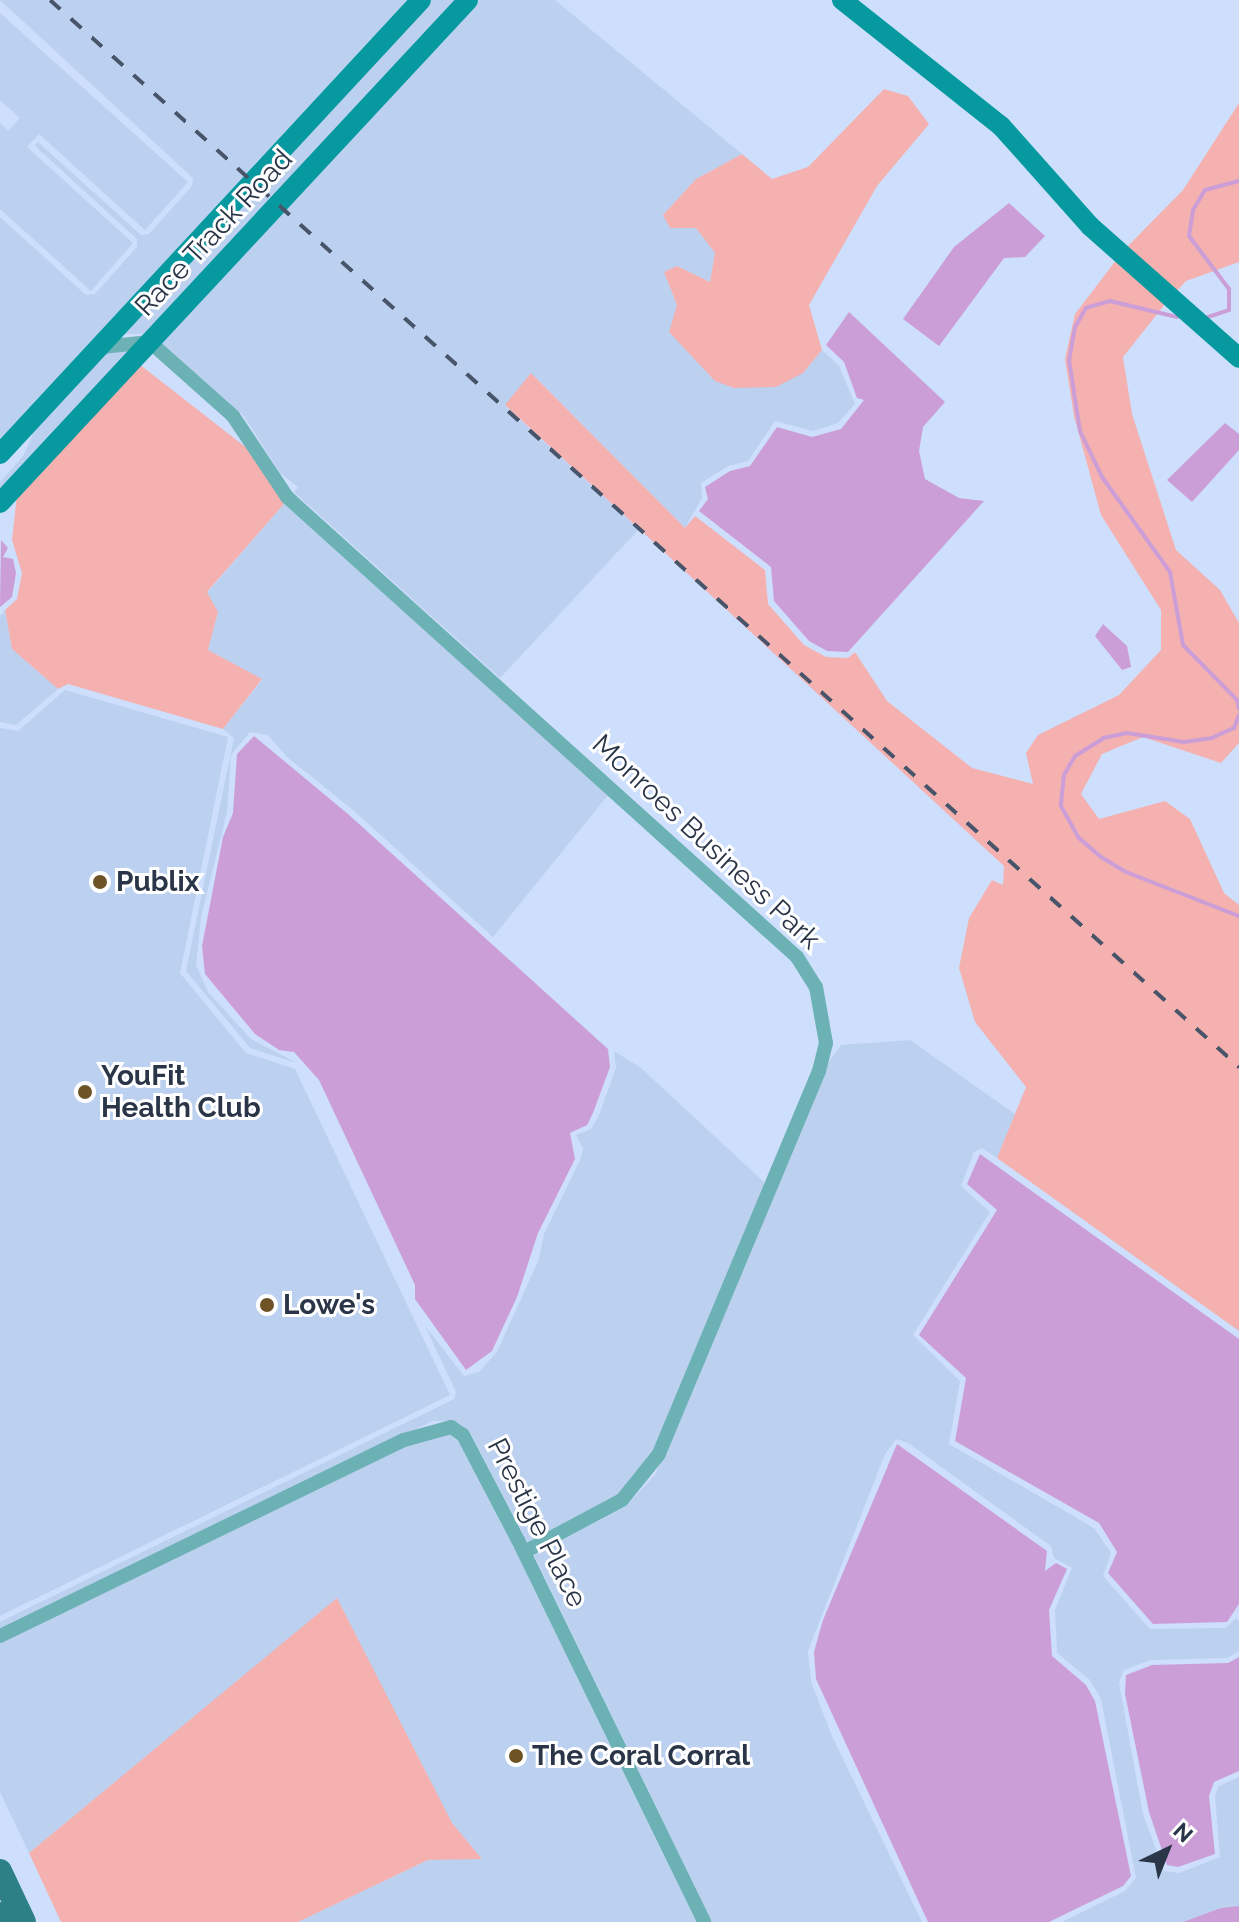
<!DOCTYPE html>
<style>
body{margin:0}
#map{position:relative;width:1239px;height:1922px;overflow:hidden;background:#cddffc;font-family:Raleway,sans-serif}
div>[style]{position:absolute}
[style*='--x']{left:calc(var(--x)*1px);top:calc(var(--y)*1px);width:calc(var(--w)*1px);rotate:calc(var(--a)*1deg)}
.built>*{inset:0;background:#bcd0f0}
.green>*{inset:0;background:#f4b1b0}
.water>*{inset:0;background:#cc9ed7}
.stream>*{height:4px;margin:-2px;padding:0 2px;transform-origin:2px;border-radius:2px;background:#cc9ed7}
.street>*{height:14px;margin:-7px;padding:0 7px;transform-origin:7px;border-radius:7px;background:#6cb1b4}
.secondary>*{height:20px;margin:-10px;padding:0 10px;transform-origin:10px;border-radius:10px;background:#0699a0}
.primary>*{height:24px;margin:-12px;padding:0 12px;transform-origin:12px;border-radius:12px;background:#2d8085}
.rail>*{height:4px;margin-top:-2px;transform-origin:0;background:repeating-linear-gradient(90deg,#485469 0 14px,transparent 0 28px)}
.dots>*{width:22px;height:22px;translate:-50% -50%;box-sizing:border-box;border:4px solid #fff;border-radius:50%}
span{translate:-50% -50%;white-space:nowrap;text-align:center;line-height:1.15;-webkit-text-stroke:6px #fff;paint-order:stroke}
.street-label{font-size:28px;color:#2a3548}
.poi-label{font-size:28px;color:#2a3548;font-weight:700}
.left{translate:0 -50%;text-align:left}
.north{position:absolute;left:1127px;top:1810px;width:80px;height:80px;-webkit-text-stroke:6px #fff;paint-order:stroke;rotate:43deg;font-size:22px;font-weight:700;line-height:32px;text-align:center;color:#2a3548}
.north::after{content:'';display:block;margin:auto;width:28px;height:36px;background:#2a3548;clip-path:polygon(50% 0,100% 100%,50% 72%,0 100%)}
</style>
<div id="map">
<div class="built">
<i style="clip-path:polygon(0 0,407px 0,0 439px,0 217px,86px 295px,95px 294px,137px 247px,137px 239px,35px 146px,38px 142px,141px 235px,149px 234px,192px 186px,193px 178px)"></i>
<i style="clip-path:polygon(430px 0,459px 0,148px 334px,121px 334px)"></i>
<i style="clip-path:polygon(477px 0,555px 0,742px 154px,696px 179px,663px 215px,670px 228px,696px 228px,715px 253px,710px 282px,677px 266px,664px 272px,677px 305px,803px 373px,822px 350px,839px 366px,855px 404px,838px 423px,813px 431px,775px 421px,748px 461px,728px 466px,701px 483px,702px 498px,685px 528px,531px 373px,505px 406px,639px 529px,500px 678px,294px 492px,298px 487px,280px 473px,244px 416px,160px 341px)"></i>
<i style="clip-path:polygon(0 13px,188px 182px,145px 230px,39px 134px,27px 147px,133px 243px,91px 291px,0 209px,0 123px,8px 131px,20px 118px,0 100px)"></i>
<i style="clip-path:polygon(136px 347px,0 494px,0 482px,24px 455px,38px 422px,102px 354px)"></i>
<i style="clip-path:polygon(284px 504px,608px 795px,493px 937px,353px 810px,287px 757px,268px 735px,250px 732px,231px 755px,227px 812px,201px 917px,196px 965px,208px 992px,251px 1039px,297px 1063px,250px 1048px,186px 971px,234px 738px,223px 729px,262px 680px,208px 650px,218px 612px,207px 593px)"></i>
<i style="clip-path:polygon(5px 610px,12px 649px,58px 689px,16px 725px,0 722px,0 616px)"></i>
<i style="clip-path:polygon(65px 690px,228px 737px,180px 973px,246px 1053px,295px 1069px,450px 1395px,0 1616px,0 728px,18px 731px)"></i>
<i style="clip-path:polygon(910px 1040px,1015px 1114px,997px 1158px,982px 1148px,974px 1152px,961px 1186px,990px 1212px,913px 1335px,960px 1381px,949px 1444px,1094px 1528px,1111px 1553px,1103px 1576px,1150px 1629px,1226px 1628px,1236px 1618px,1239px 1621px,1239px 1651px,1227px 1658px,1151px 1660px,1124px 1670px,1119px 1683px,1143px 1814px,1164px 1871px,1179px 1873px,1220px 1857px,1215px 1796px,1219px 1786px,1239px 1777px,1239px 1906px,1183px 1922px,1062px 1922px,1125px 1891px,1136px 1878px,1101px 1699px,1090px 1680px,1057px 1653px,1055px 1610px,1072px 1568px,1054px 1558px,1051px 1546px,908px 1443px,896px 1439px,885px 1454px,808px 1651px,811px 1682px,832px 1736px,922px 1922px,712px 1922px,534px 1555px,625px 1507px,655px 1475px,827px 1065px,841px 1045px)"></i>
<i style="clip-path:polygon(614px 1051px,641px 1068px,765px 1183px,653px 1452px,619px 1495px,528px 1543px,470px 1432px,455px 1421px,433px 1421px,0 1628px,0 1622px,454px 1399px,456px 1392px,425px 1326px,464px 1376px,479px 1372px,497px 1352px,539px 1259px,544px 1234px,580px 1160px,583px 1149px,576px 1135px,591px 1129px,599px 1115px,616px 1068px)"></i>
<i style="clip-path:polygon(448px 1434px,458px 1441px,518px 1556px,696px 1922px,298px 1922px,428px 1860px,481px 1858px,452px 1824px,337px 1599px,29px 1853px,0 1792px,0 1643px,406px 1446px)"></i>
</div>
<div class="green">
<i style="clip-path:polygon(884px 89px,908px 96px,929px 124px,877px 186px,809px 305px,822px 350px,803px 373px,776px 387px,734px 388px,715px 381px,669px 332px,677px 305px,664px 272px,677px 266px,710px 282px,715px 253px,696px 228px,670px 228px,663px 215px,696px 179px,742px 154px,772px 179px,808px 167px)"></i>
<i style="clip-path:polygon(1239px 103px,1239px 262px,1186px 281px,1176px 292px,1126px 248px,1183px 190px)"></i>
<i style="clip-path:polygon(1117px 259px,1166px 303px,1123px 357px,1132px 414px,1176px 550px,1220px 590px,1239px 623px,1239px 743px,1221px 763px,1143px 737px,1102px 754px,1081px 794px,1099px 819px,1165px 801px,1190px 819px,1224px 893px,1239px 905px,1239px 1331px,997px 1158px,1026px 1087px,975px 1022px,959px 968px,969px 918px,992px 880px,1003px 885px,1004px 866px,505px 405px,531px 373px,685px 528px,695px 516px,765px 570px,768px 604px,804px 645px,826px 657px,848px 658px,855px 652px,887px 701px,972px 768px,1033px 784px,1026px 753px,1038px 735px,1119px 695px,1161px 650px,1161px 610px,1101px 515px,1074px 416px,1065px 359px,1075px 314px)"></i>
<i style="clip-path:polygon(139px 364px,248px 449px,284px 504px,207px 592px,218px 612px,208px 650px,262px 679px,223px 729px,68px 684px,58px 689px,12px 649px,5px 610px,17px 599px,22px 573px,12px 540px,17px 495px)"></i>
<i style="clip-path:polygon(337px 1598px,452px 1823px,482px 1859px,428px 1860px,298px 1922px,61px 1922px,29px 1853px)"></i>
</div>
<div class="water">
<i style="clip-path:polygon(1009px 203px,1045px 236px,1025px 257px,1004px 258px,939px 346px,903px 319px,954px 247px)"></i>
<i style="clip-path:polygon(849px 312px,945px 402px,923px 427px,919px 451px,925px 479px,959px 498px,984px 501px,848px 652px,827px 651px,809px 641px,774px 601px,771px 567px,699px 511px,708px 499px,705px 487px,730px 471px,750px 466px,777px 427px,812px 437px,841px 429px,864px 400px,857px 398px,844px 362px,826px 345px)"></i>
<i style="clip-path:polygon(1225px 423px,1239px 434px,1239px 450px,1192px 502px,1167px 480px)"></i>
<i style="clip-path:polygon(1px 540px,8px 548px,3px 557px,13px 559px,16px 573px,12px 597px,0 607px)"></i>
<i style="clip-path:polygon(1103px 624px,1127px 646px,1131px 667px,1122px 670px,1095px 636px)"></i>
<i style="clip-path:polygon(254px 736px,348px 814px,608px 1049px,610px 1067px,593px 1113px,587px 1125px,570px 1133px,575px 1159px,538px 1233px,517px 1297px,492px 1351px,466px 1370px,415px 1299px,415px 1285px,319px 1080px,294px 1052px,279px 1050px,255px 1034px,205px 974px,202px 946px,223px 837px,233px 813px,237px 754px)"></i>
<i style="clip-path:polygon(980px 1154px,1239px 1339px,1239px 1604px,1227px 1622px,1153px 1624px,1108px 1573px,1117px 1552px,1099px 1523px,955px 1441px,966px 1378px,919px 1335px,997px 1210px,967px 1184px)"></i>
<i style="clip-path:polygon(897px 1444px,1047px 1551px,1045px 1571px,1056px 1563px,1067px 1569px,1049px 1610px,1052px 1656px,1086px 1685px,1095px 1701px,1131px 1876px,1123px 1886px,1049px 1922px,928px 1922px,816px 1679px,814px 1652px,823px 1620px)"></i>
<i style="clip-path:polygon(1239px 1657px,1239px 1771px,1214px 1782px,1209px 1796px,1215px 1854px,1178px 1867px,1167px 1865px,1149px 1812px,1125px 1694px,1126px 1675px,1152px 1665px,1228px 1663px)"></i>
<i style="clip-path:polygon(1239px 1906px,1239px 1922px,1183px 1922px,1221px 1908px)"></i>
</div>
<div class="stream">
<i style="--x:1177;--y:317;--w:69;--a:-166.6"></i>
<i style="--x:1110;--y:301;--w:25;--a:164"></i>
<i style="--x:1086;--y:308;--w:22;--a:120"></i>
<i style="--x:1075;--y:327;--w:34;--a:100"></i>
<i style="--x:1069;--y:360;--w:33;--a:81"></i>
<i style="--x:1074;--y:393;--w:38;--a:81"></i>
<i style="--x:1080;--y:431;--w:51;--a:64.4"></i>
<i style="--x:1102;--y:477;--w:117;--a:54.4"></i>
<i style="--x:1170;--y:572;--w:74;--a:79.9"></i>
<i style="--x:1183;--y:645;--w:77;--a:45.5"></i>
<i style="--x:1237;--y:700;--w:9;--a:77"></i>
<i style="--x:1208;--y:317;--w:22;--a:-18"></i>
<i style="--x:1229;--y:310;--w:21;--a:-90"></i>
<i style="--x:1229;--y:289;--w:66;--a:-127"></i>
<i style="--x:1189;--y:236;--w:26;--a:-81"></i>
<i style="--x:1193;--y:210;--w:23;--a:-59"></i>
<i style="--x:1205;--y:190;--w:35;--a:-15"></i>
<i style="--x:1239;--y:715;--w:14;--a:111"></i>
<i style="--x:1234;--y:728;--w:24;--a:156"></i>
<i style="--x:1212;--y:738;--w:28;--a:172"></i>
<i style="--x:1184;--y:742;--w:58;--a:-171"></i>
<i style="--x:1127;--y:733;--w:24;--a:168"></i>
<i style="--x:1104;--y:738;--w:34;--a:148"></i>
<i style="--x:1075;--y:756;--w:22;--a:120"></i>
<i style="--x:1064;--y:775;--w:31;--a:96"></i>
<i style="--x:1061;--y:806;--w:37;--a:61"></i>
<i style="--x:1079;--y:838;--w:29;--a:41"></i>
<i style="--x:1101;--y:857;--w:29;--a:31"></i>
<i style="--x:1126;--y:872;--w:121;--a:21.3"></i>
</div>
<div class="street">
<i style="--x:102;--y:347;--w:48;--a:-5.9"></i>
<i style="--x:150;--y:342;--w:111;--a:41.7"></i>
<i style="--x:233;--y:416;--w:97;--a:56.3"></i>
<i style="--x:287;--y:497;--w:687;--a:42.05"></i>
<i style="--x:797;--y:957;--w:36;--a:58"></i>
<i style="--x:816;--y:987;--w:57;--a:79.9"></i>
<i style="--x:826;--y:1043;--w:29;--a:104"></i>
<i style="--x:819;--y:1071;--w:415;--a:112.7"></i>
<i style="--x:659;--y:1454;--w:59;--a:128.8"></i>
<i style="--x:622;--y:1500;--w:111;--a:152"></i>
<i style="--x:0;--y:1636;--w:449;--a:-25.9"></i>
<i style="--x:404;--y:1440;--w:49;--a:-15.5"></i>
<i style="--x:451;--y:1427;--w:14;--a:34"></i>
<i style="--x:463;--y:1435;--w:119;--a:62.4"></i>
<i style="--x:518;--y:1540;--w:425;--a:64"></i>
</div>
<div class="secondary">
<i style="--x:842;--y:0;--w:203;--a:38.4"></i>
<i style="--x:1001;--y:126;--w:134;--a:48.3"></i>
<i style="--x:1090;--y:226;--w:199;--a:41.5"></i>
<i style="--x:0;--y:454;--w:619;--a:-47.16"></i>
<i style="--x:0;--y:503;--w:687;--a:-47.06"></i>
</div>
<div class="primary">
<i style="--x:0;--y:1871;--w:56;--a:64.8"></i>
<i style="--x:0;--y:1914;--w:9;--a:63"></i>
</div>
<div class="rail">
<i style="--x:50;--y:0;--w:1598;--a:41.9"></i>
</div>
<div class="dots">
<i style="left:100px;top:882px;background:#6d5325"></i>
<i style="left:85px;top:1092px;background:#6d5325"></i>
<i style="left:267px;top:1305px;background:#6d5325"></i>
<i style="left:516px;top:1756px;background:#6d5325"></i>
</div>
<div class="street-label">
<span style="left:214px;top:233px;rotate:-47deg">Race Track Road</span>
<span style="left:706px;top:842px;rotate:43deg">Monroes Business Park</span>
<span style="left:537px;top:1523px;rotate:63deg">Prestige Place</span>
</div>
<div class="poi-label">
<span class="left" style="left:116px;top:882px">Publix</span>
<span class="left" style="left:101px;top:1092px">YouFit<br>Health Club</span>
<span class="left" style="left:283px;top:1305px">Lowe's</span>
<span class="left" style="left:532px;top:1756px">The Coral Corral</span>
</div>
<div class="north">N</div>
</div>
